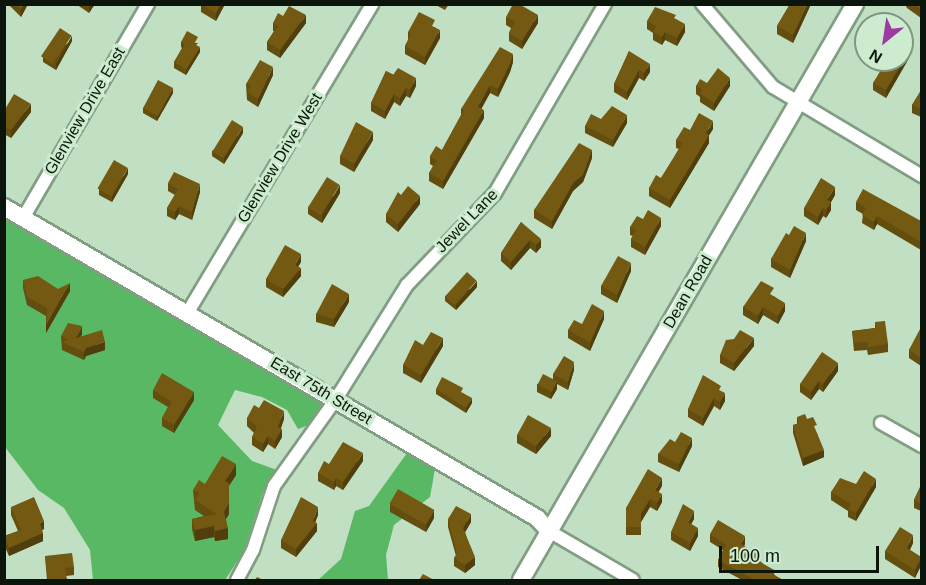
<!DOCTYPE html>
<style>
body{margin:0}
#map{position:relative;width:926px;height:585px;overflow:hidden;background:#c1dfc2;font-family:Helvetica,sans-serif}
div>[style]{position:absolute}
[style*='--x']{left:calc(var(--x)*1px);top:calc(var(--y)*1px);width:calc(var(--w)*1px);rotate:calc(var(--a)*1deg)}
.forest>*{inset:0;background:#59b864}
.roads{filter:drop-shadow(2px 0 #819d82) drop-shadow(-2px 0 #819d82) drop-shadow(0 2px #819d82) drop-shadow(0 -2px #819d82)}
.street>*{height:12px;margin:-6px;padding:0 6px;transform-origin:6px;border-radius:6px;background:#fff}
.secondary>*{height:16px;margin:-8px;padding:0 8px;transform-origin:8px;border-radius:8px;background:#fff}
.wall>*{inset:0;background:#634d0f}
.shaded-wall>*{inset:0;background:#503e0d}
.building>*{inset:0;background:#735912;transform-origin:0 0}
span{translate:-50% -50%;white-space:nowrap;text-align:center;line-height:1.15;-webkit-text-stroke:6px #cdeccf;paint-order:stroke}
.street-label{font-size:16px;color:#0b150b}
.frame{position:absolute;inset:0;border:6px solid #0b150b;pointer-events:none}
.north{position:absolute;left:854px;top:12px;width:60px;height:60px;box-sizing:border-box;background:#cdeccf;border:2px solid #7f9681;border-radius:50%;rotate:210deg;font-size:16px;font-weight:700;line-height:24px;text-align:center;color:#0b150b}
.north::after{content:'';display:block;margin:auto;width:21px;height:27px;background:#9c3aa0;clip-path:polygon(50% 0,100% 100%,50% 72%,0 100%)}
.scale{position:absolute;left:719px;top:546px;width:160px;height:27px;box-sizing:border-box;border:3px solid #0b150b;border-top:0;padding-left:8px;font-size:18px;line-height:21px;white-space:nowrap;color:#0b150b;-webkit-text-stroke:4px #cdeccf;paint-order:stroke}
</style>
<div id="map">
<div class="forest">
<i style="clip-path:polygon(5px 218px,323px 404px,309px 425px,298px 429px,287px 410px,262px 397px,235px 390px,218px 425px,252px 461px,277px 470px,263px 492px,244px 551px,225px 580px,93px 580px,90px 550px,64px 508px,38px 490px,5px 447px)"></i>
<i style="clip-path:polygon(407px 453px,435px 469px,430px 497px,394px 525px,386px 555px,388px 580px,318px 580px,341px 559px,355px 511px,369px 506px)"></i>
</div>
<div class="roads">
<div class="street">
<i style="--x:702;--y:4;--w:109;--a:49.5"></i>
<i style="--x:773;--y:87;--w:174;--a:30.9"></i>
<i style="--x:23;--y:218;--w:248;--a:-59.7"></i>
<i style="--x:188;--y:312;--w:359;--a:-59.1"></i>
<i style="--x:881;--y:423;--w:47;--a:29.3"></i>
<i style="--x:549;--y:531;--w:97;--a:30.3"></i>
<i style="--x:237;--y:580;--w:34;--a:-62"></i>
<i style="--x:253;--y:550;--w:67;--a:-71.8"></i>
<i style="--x:274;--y:486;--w:107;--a:-54.5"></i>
<i style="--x:336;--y:399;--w:134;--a:-58.1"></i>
<i style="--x:407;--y:285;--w:127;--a:-46.3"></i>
<i style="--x:495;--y:193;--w:219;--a:-59.8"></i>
</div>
<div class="secondary">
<i style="--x:4;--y:207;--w:617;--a:30.26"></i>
<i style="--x:537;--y:518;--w:18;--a:47"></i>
<i style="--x:521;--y:580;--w:666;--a:-59.89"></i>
</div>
</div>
<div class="wall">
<i style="clip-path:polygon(8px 4px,28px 4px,21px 17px)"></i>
<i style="clip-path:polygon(76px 4px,95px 4px,89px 13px)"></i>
<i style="clip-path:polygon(201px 4px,225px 4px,216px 21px,201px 12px)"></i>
<i style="clip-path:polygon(434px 4px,449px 4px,445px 10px)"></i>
<i style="clip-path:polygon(790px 4px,811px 4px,793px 43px,777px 34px,777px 26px)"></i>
<i style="clip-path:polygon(905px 4px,921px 4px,921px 18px,907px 8px)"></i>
<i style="clip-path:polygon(283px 16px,306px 23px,280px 58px,267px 50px,267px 42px,274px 31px,273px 31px,273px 23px)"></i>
<i style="clip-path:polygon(506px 17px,538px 23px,522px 49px,509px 41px,509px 33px,511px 28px,506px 25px)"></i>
<i style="clip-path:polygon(676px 19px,685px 32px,677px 46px,665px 40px,662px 45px,653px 40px,653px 33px,647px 29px,647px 21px)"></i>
<i style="clip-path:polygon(435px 27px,440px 38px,425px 65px,405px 54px,405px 46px,408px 40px,408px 32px)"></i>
<i style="clip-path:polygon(72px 41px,56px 70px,43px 62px,43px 57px)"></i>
<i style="clip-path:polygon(181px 42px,198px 43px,196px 45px,200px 52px,186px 75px,174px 68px,174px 62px,182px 48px,181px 47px)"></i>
<i style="clip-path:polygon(629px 51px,650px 72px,644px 81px,639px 78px,627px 100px,614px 92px,614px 84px)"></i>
<i style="clip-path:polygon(909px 58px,886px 98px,873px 90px,873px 83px)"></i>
<i style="clip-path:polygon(513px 62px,510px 72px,498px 97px,490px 93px,481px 109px,484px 118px,443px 189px,429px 181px,429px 173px,433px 166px,430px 164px,430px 156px,442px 150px,461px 115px,461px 109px)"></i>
<i style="clip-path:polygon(386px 71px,416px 86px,410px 98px,406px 96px,400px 106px,394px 102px,385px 119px,371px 111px,371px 103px)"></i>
<i style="clip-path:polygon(273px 75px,258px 107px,247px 100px,246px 84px)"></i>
<i style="clip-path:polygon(707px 83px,730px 86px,714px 111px,700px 102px,700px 97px,696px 94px,696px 86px)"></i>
<i style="clip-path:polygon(921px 91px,921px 117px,912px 113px,912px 105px)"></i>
<i style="clip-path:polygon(173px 93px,157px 121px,143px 113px,143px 108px)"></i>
<i style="clip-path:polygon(4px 111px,31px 112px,11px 138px,4px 134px)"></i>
<i style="clip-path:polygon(601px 119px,627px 123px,613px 147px,585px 133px,585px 126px)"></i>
<i style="clip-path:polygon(713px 129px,709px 135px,709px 143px,670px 208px,649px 196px,649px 188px,661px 178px,679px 149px,676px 148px,676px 140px,690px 130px)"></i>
<i style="clip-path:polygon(243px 133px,224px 164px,212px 156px,212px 151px)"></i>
<i style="clip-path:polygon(373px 140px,354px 172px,340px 164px,340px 156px)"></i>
<i style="clip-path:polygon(592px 158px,583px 182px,573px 191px,552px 229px,534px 218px,534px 210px)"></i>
<i style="clip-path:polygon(128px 174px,112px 202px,99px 195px,99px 189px)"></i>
<i style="clip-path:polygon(168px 183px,200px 192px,192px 220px,179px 214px,175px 220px,167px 216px,167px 208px,175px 195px,168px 191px)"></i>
<i style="clip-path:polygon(340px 193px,322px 223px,308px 214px,308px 207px)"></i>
<i style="clip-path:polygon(401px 195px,420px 204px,398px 232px,386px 222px,386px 214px)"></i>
<i style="clip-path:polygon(835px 195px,831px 202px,831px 210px,826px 218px,823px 216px,818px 225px,804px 216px,804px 208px)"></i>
<i style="clip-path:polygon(856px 202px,921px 221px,921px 250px,877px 224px,874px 230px,862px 223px,863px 214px,856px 210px)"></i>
<i style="clip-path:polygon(643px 219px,661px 226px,645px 255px,631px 247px,631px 239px,633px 236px,630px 235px,630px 227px)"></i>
<i style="clip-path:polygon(521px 222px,541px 247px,536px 253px,530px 248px,511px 270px,501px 261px,501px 253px)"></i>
<i style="clip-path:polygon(789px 235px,806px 241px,790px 278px,771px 267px,771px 259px)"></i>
<i style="clip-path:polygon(301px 262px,298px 267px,301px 276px,283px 297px,266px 287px,266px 279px)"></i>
<i style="clip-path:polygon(631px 271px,617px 303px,601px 294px,601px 286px)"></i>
<i style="clip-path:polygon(23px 280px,58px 289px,70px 291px,46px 333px,46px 316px,27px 305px,23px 288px)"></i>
<i style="clip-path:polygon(477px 287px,456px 310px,445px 301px,445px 296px)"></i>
<i style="clip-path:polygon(774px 296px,785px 311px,778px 324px,763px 315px,758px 324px,743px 315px,743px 307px)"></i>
<i style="clip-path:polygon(349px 302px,334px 327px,316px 322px,316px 314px)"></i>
<i style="clip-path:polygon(604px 319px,590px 351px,568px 338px,568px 330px,582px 324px)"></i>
<i style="clip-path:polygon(875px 322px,888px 344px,888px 352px,868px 355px,867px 350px,854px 351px,852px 331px,875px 328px)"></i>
<i style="clip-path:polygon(921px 330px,921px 366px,909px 358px,909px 350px)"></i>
<i style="clip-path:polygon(82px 334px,81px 336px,105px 350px,86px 356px,84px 360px,62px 350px,61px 336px)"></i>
<i style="clip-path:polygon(443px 346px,421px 383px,403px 373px,403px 365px)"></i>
<i style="clip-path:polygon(754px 346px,734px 371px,720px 363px,720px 355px)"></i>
<i style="clip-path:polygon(574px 370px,568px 390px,557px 384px,557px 389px,551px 399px,537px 392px,537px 384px,553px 379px,553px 374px)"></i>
<i style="clip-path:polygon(838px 371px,823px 392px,819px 389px,811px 400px,800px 392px,800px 384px)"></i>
<i style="clip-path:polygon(436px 389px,463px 393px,472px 403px,466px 413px,436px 394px)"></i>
<i style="clip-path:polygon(153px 390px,194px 400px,174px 433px,162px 426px,162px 418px,168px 407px,153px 398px)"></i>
<i style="clip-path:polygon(721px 391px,725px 401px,720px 410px,714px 406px,703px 426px,688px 417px,688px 409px)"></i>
<i style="clip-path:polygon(259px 408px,284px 419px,281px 428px,282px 437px,275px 449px,268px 444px,263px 452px,252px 445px,252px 437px,254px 433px,247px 426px,247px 418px)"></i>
<i style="clip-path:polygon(797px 417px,817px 433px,824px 457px,803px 466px,793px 433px,793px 425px,797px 424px)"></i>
<i style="clip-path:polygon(517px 435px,551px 436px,536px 454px,517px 443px)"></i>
<i style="clip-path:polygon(675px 442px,692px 446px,679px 472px,658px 462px,658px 454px)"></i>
<i style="clip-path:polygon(363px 461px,343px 490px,336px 486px,334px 490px,318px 481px,318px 473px,329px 464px)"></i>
<i style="clip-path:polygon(236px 475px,229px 486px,229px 514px,226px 519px,228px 539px,215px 541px,214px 537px,195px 541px,192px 529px,192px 519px,204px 516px,195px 510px,193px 490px,205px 484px)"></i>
<i style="clip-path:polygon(856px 484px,876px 487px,856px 521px,848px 517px,848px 511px,831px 500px,831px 492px)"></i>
<i style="clip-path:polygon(921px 485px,921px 511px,914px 508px,914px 500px)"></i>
<i style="clip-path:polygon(662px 486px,658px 492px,662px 502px,657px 511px,650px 507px,641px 522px,641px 535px,626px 535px,626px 508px)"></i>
<i style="clip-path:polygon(390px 504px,434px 518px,426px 532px,390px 512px)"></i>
<i style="clip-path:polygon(11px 507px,44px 529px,42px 530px,43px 541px,9px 556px,4px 545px,4px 536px,18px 531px,11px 515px)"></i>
<i style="clip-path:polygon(318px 515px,315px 523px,317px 531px,296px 557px,281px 548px,281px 540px)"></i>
<i style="clip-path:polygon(448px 519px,471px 522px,465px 532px,475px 565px,465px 573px,454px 566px,454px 558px,456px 556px,448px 527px)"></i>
<i style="clip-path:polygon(694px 519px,691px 524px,698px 536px,690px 551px,671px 540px,671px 532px)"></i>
<i style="clip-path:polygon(710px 534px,745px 544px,744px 546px,776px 576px,783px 580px,742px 580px,718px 567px,718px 560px,723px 550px,710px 542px)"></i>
<i style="clip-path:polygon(913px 543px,910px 550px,921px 557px,915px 578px,885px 559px,885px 551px)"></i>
<i style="clip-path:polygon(45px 556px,74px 567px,74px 575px,66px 576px,67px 580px,47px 580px)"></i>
</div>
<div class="shaded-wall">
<i style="clip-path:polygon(24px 4px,28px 4px,21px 17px,21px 9px)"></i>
<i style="clip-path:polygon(89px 4px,95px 4px,89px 13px)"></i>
<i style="clip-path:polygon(221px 4px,225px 4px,216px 21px,216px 13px)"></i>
<i style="clip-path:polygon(808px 4px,811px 4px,793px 43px,793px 35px)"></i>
<i style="clip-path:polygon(306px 15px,306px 23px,280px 58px,280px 50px)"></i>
<i style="clip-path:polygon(538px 15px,538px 23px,522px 49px,522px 41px)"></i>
<i style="clip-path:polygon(685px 24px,685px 32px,677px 46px,677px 38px)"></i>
<i style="clip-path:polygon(440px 30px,440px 38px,425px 65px,425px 57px)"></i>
<i style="clip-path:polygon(665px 32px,665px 40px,662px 45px,662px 37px)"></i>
<i style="clip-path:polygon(72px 36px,72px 41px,56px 70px,56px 64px)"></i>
<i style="clip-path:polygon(200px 47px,200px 52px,186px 75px,186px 70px)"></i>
<i style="clip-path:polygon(909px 51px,909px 58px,886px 98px,886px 90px)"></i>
<i style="clip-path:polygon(513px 54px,513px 62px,510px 72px,498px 97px,498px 89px)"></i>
<i style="clip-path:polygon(650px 64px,650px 72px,644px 81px,644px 73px)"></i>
<i style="clip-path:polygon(273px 67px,273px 75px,258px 107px,258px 99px)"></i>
<i style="clip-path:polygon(639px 70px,639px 78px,627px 100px,627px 92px)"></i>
<i style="clip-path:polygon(416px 78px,416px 86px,410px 98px,410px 90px)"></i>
<i style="clip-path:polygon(730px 78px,730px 86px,714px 111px,714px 103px)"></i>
<i style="clip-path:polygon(490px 85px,490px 93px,478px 115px,478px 107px)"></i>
<i style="clip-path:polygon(173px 88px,173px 93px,157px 121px,157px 115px)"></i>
<i style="clip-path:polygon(406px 88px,406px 96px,400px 106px,400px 98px)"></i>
<i style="clip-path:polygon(394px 94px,394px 102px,385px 119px,385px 111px)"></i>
<i style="clip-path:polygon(31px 104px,31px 112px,11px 138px,11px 130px)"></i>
<i style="clip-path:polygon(484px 110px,484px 118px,443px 189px,443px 181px)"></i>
<i style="clip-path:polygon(627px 115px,627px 123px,613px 147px,613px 140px)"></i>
<i style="clip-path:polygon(713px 121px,713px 129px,708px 137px,709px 135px,709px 143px,670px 208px,670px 200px)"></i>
<i style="clip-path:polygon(243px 127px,243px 133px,224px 164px,224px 158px)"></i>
<i style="clip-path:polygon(373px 132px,373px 140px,354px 172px,354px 164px)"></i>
<i style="clip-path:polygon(592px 150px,592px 158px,583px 182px,573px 191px,552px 229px,552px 221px)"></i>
<i style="clip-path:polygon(128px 168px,128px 174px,112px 202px,112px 197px)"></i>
<i style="clip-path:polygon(200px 184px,200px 192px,192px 220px,192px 212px)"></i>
<i style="clip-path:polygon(340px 185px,340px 193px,322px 223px,322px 215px)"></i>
<i style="clip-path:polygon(835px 187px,835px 195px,831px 202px,831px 210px,826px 218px,827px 200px)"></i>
<i style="clip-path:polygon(420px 196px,420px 204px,398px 232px,398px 224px)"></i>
<i style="clip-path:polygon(179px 206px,179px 214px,175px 220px,175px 212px)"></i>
<i style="clip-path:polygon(823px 208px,823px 216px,818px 225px,818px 217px)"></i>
<i style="clip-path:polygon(877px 216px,877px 224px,874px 230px,874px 222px)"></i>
<i style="clip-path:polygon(661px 218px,661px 226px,645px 255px,645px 247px)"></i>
<i style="clip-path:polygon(806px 233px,806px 241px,790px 278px,790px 270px)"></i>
<i style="clip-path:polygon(541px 239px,541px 247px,536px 253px,536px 245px)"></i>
<i style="clip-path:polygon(530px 240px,530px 248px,511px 270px,511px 262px)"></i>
<i style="clip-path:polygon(301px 254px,301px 262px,295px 272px,295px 265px)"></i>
<i style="clip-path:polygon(631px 263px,631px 271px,617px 303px,617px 295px)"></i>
<i style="clip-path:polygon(301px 268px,301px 276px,283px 297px,283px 289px)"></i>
<i style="clip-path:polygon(477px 281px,477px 287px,456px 310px,456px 305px)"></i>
<i style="clip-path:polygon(70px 283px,70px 291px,46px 333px,46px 325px)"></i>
<i style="clip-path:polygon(349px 294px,349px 302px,334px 327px,334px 319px)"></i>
<i style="clip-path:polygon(785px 303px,785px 311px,778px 324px,778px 316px)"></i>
<i style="clip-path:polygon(763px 307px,763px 315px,758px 324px,758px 316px)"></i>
<i style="clip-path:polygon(604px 311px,604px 319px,590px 351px,590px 343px)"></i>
<i style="clip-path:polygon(82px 326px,82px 334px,76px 346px,76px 338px)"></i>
<i style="clip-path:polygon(443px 338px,443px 346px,421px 383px,421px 375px)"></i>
<i style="clip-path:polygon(754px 338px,754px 346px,734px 371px,734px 363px)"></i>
<i style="clip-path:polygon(105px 342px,105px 350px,86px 356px,84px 360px,84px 352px,86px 348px)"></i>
<i style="clip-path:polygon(574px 362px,574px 370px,568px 390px,568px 382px)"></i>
<i style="clip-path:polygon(838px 363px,838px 371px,823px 392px,823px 384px)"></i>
<i style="clip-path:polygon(557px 381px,557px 389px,551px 399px,551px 391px)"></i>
<i style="clip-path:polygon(819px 381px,819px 389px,811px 400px,811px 392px)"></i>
<i style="clip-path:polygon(194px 392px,194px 400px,174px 433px,174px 425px)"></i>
<i style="clip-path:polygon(725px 393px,725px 401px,720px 410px,720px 402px)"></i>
<i style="clip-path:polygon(472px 398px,472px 403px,466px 413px,466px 408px)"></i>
<i style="clip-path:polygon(714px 398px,714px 406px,703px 426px,703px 418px)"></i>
<i style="clip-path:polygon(284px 411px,284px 419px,278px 435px,278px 427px)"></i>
<i style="clip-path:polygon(551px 428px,551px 436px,536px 454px,536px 446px)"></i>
<i style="clip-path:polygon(282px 429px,282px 437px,275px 449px,275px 441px)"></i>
<i style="clip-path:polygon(268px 436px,268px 444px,263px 452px,263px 444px)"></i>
<i style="clip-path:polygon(692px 438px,692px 446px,679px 472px,679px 464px)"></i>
<i style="clip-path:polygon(824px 450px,824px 457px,803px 466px,803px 458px)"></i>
<i style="clip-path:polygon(363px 453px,363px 461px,343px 490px,343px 482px)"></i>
<i style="clip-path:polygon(236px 464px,236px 475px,225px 492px,225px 481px)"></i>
<i style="clip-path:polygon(6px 468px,6px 476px,4px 477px,4px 469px)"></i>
<i style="clip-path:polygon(336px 478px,336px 486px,334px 490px,334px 482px)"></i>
<i style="clip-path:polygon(662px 478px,662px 486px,655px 498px,655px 490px)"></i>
<i style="clip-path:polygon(876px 479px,876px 487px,856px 521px,856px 513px)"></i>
<i style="clip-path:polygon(662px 494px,662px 502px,657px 511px,657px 503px)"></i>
<i style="clip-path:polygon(650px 499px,650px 507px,641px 522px,641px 514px)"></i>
<i style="clip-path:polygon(229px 503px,229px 514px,224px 522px,224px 512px)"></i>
<i style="clip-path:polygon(318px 507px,318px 515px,313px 527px,317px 523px,317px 531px,296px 557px,296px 549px,313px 521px)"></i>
<i style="clip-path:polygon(434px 510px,434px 518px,426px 532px,426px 524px)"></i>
<i style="clip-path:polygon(694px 511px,694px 519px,688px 530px,688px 522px)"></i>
<i style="clip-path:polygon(471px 514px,471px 522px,463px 536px,463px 528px)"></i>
<i style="clip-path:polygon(44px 521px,44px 529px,40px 531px,40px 523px)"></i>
<i style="clip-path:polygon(214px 526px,214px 537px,195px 541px,195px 530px)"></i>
<i style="clip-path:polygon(228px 528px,228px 539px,215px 541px,215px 531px)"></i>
<i style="clip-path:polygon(698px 528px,698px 536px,690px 551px,690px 543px)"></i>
<i style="clip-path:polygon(43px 533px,43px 541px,9px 556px,9px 548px)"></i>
<i style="clip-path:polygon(913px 535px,913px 543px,907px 556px,907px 548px)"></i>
<i style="clip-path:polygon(745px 536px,745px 544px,741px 552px,741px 544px)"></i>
<i style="clip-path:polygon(475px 557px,475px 565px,465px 573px,465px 565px)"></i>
<i style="clip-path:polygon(921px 558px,921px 566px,915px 578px,915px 570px)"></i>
</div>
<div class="building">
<i style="clip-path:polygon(16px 4px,24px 4px,21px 9px)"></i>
<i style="clip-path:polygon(201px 4px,221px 4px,216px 13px)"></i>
<i style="clip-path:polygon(513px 4px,519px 4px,538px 15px,522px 41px,509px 33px,515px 22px,506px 17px)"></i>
<i style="clip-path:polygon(790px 4px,808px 4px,793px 35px,777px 26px)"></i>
<i style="clip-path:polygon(913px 4px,921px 4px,921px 10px)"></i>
<i style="clip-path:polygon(289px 6px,306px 15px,280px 50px,267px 42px,278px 26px,273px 23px,278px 13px,283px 16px)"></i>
<i style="clip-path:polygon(655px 7px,676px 15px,674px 18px,685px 24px,677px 38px,665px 32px,662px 37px,653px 32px,656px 26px,647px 21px)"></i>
<i style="clip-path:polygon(419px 12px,435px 20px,432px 26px,440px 30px,425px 57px,405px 46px,411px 34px,408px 32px)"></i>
<i style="left:60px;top:28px;width:14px;height:34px;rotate:34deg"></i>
<i style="clip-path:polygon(187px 31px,198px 37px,194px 44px,200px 47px,186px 70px,174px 62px,185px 44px,181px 42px)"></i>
<i style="clip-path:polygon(902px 46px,909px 51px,886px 90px,873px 83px,887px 60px,902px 60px)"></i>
<i style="clip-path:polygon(500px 47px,513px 54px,510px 64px,498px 89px,490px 85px,478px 107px,484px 110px,443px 181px,429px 173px,437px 161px,430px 156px,436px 146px,442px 150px,464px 110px,461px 109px)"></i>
<i style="clip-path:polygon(629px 51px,650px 64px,644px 73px,639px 70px,627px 92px,614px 84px)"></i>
<i style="clip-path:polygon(260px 60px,273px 67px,258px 99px,247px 92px,251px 86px,246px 84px)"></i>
<i style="clip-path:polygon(398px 68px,416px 78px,410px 90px,406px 88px,400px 98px,394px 94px,385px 111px,371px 103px,386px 71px,393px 75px)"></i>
<i style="clip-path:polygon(718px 68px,730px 78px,714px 103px,700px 94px,702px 90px,696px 86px,700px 79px,707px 83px)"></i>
<i style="left:158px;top:80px;width:17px;height:32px;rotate:28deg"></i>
<i style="clip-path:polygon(921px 90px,921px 109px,912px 105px)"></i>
<i style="clip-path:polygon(14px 94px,31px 104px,11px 130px,4px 126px,4px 111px)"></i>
<i style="clip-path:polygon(612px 106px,627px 115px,613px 140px,585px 126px,591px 114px,601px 119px)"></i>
<i style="clip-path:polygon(699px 113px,713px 121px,706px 133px,709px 135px,670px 200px,649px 188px,656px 175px,661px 178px,673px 159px,682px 143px,676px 140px,684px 127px,690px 130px)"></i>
<i style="left:232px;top:120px;width:13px;height:37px;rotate:32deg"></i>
<i style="clip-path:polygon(356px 122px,373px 132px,354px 164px,340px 156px)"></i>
<i style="clip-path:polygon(579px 143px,592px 150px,583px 175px,573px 183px,552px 221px,534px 210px)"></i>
<i style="left:114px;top:160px;width:16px;height:33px;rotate:30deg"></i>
<i style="clip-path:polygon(174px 172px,200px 184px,192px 212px,179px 206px,175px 212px,167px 208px,178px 189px,168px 183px)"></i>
<i style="left:327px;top:177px;width:15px;height:36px;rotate:32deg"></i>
<i style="clip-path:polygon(821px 178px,835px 187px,827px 200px,831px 202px,826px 210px,823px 208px,818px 217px,804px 208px)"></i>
<i style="clip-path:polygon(408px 186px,420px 196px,398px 224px,386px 214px,398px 192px,401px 195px)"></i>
<i style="clip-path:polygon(863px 189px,921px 221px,921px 242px,877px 216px,874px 222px,862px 215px,866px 208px,856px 202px)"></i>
<i style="clip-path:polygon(648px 210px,661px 218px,645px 247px,631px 239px,636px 230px,630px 227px,637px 216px,643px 219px)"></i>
<i style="clip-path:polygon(521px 222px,541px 239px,536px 245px,530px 240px,511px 262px,501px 253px)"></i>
<i style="clip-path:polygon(794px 226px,806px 233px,790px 270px,771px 259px,786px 233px,789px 235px)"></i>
<i style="clip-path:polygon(285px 245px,301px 254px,295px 265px,301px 268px,283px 289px,266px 279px)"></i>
<i style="clip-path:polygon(618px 256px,631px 263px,617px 295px,601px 286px)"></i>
<i style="left:467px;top:272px;width:13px;height:33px;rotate:42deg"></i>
<i style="clip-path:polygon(38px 276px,58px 289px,70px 283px,46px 325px,47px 308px,27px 297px,23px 280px)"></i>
<i style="clip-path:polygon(761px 281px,774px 288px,770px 294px,785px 303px,778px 316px,763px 307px,758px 316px,743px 307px)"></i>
<i style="clip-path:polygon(332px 284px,349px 294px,334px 319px,316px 314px)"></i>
<i style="clip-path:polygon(592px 304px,604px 311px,590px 343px,568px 330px,574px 320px,582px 324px)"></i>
<i style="clip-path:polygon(885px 321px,888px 344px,868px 347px,867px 342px,854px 343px,852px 331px,876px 328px,875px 322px)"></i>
<i style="clip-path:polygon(68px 323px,82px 326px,76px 338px,102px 330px,105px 342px,86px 348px,84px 352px,62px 342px,68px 340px,61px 336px)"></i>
<i style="clip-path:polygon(920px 329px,921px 330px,921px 358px,909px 350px)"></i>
<i style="clip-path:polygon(740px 330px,754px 338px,734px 363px,720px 355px,726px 340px,734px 339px)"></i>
<i style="clip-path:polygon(431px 332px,443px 338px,421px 375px,403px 365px,415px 340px,423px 345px)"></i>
<i style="clip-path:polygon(822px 352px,838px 363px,823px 384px,819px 381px,811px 392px,800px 384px)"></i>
<i style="clip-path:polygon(564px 356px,574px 362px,568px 382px,553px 374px)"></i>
<i style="clip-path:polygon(162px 373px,194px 392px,174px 425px,162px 418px,172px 402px,153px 390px)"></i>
<i style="left:543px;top:374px;width:16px;height:12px;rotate:27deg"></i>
<i style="clip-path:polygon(703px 375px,721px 386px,719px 390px,725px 393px,720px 402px,714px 398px,703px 418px,688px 409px)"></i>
<i style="clip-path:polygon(442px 377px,463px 388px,461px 392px,472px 398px,466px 408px,436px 389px)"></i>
<i style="clip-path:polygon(264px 400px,284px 411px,278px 427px,282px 429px,275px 441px,268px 436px,263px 444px,252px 437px,257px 427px,247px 418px,254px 405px,259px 408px)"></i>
<i style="clip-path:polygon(805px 414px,807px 419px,813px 417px,817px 425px,814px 426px,824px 450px,803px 458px,793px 425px,799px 423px,797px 417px)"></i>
<i style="clip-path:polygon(528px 415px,551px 428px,536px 446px,517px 435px)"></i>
<i style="clip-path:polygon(681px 432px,692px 438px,679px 464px,658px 454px,670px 439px,675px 442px)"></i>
<i style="clip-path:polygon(343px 442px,363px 453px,343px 482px,336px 478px,334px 482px,318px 473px,324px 461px,329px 464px)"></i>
<i style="clip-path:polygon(222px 456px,236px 464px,225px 481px,229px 483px,229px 503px,224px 512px,228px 528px,215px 531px,214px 526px,195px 530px,192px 519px,217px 514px,195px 500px,199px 493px,193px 490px,199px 480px,205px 484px)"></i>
<i style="clip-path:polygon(648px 469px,662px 478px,655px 490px,662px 494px,657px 503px,650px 499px,641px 514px,641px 527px,626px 527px,626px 508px)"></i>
<i style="clip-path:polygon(864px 471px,876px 479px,856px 513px,848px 509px,851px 504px,831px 492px,840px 478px,856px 484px)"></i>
<i style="clip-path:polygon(921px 485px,921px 504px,914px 500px)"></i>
<i style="left:398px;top:489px;width:42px;height:17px;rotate:30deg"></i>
<i style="clip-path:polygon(34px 497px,44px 521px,40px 523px,43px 533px,9px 548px,4px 536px,21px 530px,11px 507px)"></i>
<i style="clip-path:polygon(301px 497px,318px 507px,313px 521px,317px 523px,296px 549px,281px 540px)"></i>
<i style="clip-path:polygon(683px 504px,694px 511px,688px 522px,698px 528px,690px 543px,671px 532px)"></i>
<i style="clip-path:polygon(456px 506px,471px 514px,463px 528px,475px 557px,465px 565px,454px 558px,457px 553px,448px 519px)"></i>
<i style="clip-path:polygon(718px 520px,745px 536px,741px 544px,759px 555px,760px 562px,776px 571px,773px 575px,783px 580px,762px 580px,759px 579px,758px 580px,755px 580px,718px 560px,726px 545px,710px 534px)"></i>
<i style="clip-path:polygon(900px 527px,913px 535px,907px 548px,921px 557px,915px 570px,885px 551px)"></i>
<i style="clip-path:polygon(72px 553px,74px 567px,65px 568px,67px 580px,48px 580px,45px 556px)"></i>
<i style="clip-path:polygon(423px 574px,434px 580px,419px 580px)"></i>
<i style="clip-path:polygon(257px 577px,263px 580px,255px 580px)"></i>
</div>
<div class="street-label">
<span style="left:85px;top:111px;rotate:-60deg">Glenview Drive East</span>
<span style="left:280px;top:158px;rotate:-59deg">Glenview Drive West</span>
<span style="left:467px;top:221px;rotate:-46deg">Jewel Lane</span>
<span style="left:688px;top:292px;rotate:-60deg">Dean Road</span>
<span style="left:321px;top:391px;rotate:31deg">East 75th Street</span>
</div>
<div class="frame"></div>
<div class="north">N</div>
<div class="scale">100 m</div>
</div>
